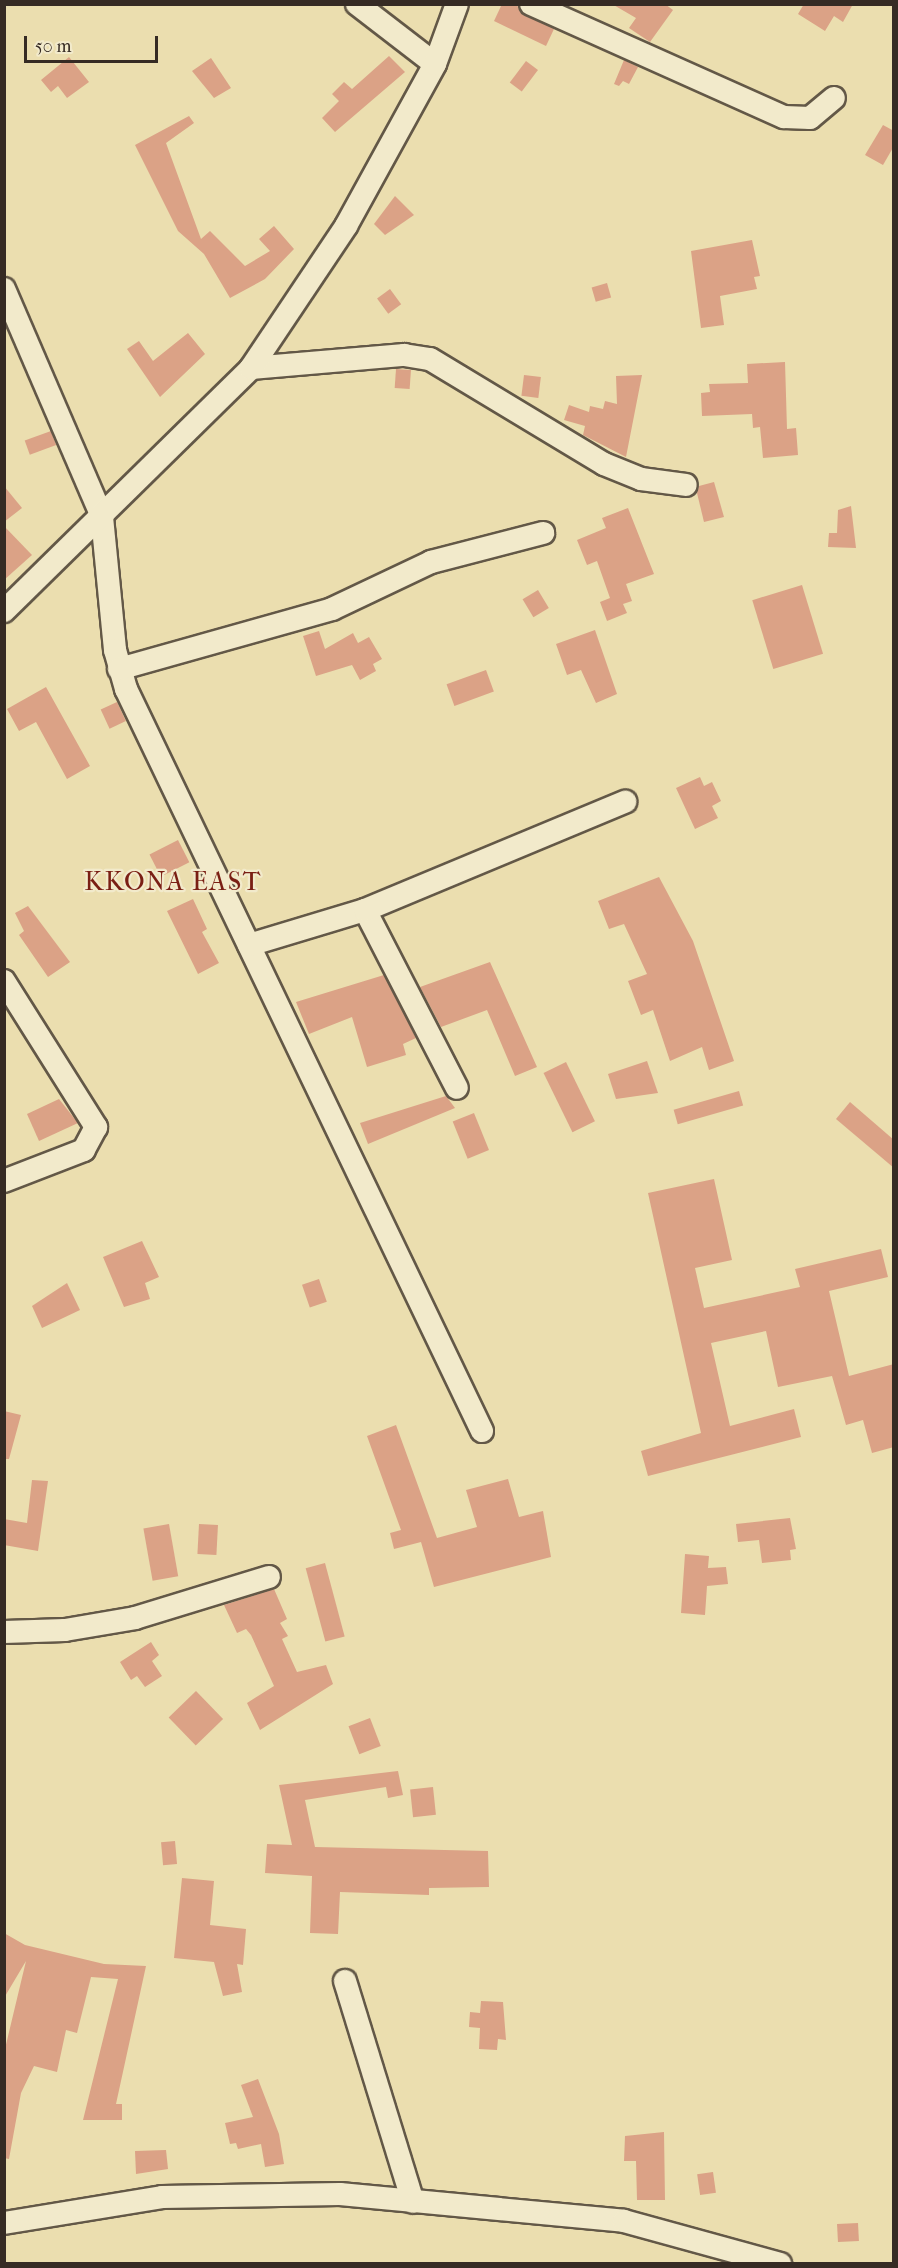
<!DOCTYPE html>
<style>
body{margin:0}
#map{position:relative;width:898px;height:2268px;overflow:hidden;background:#ebdeaf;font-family:"IM FELL French Canon",serif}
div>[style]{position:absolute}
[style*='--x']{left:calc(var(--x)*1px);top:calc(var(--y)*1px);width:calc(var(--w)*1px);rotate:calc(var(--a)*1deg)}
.building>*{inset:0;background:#dba286;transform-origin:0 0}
.roads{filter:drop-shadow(2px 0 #635847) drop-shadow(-2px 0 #635847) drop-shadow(0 2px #635847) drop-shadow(0 -2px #635847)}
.minor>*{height:22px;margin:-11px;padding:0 11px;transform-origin:11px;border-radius:11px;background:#f2eacb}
span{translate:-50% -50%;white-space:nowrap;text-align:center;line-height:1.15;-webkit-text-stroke:4.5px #f2eacb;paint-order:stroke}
.quarter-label{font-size:26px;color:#7a1f14;letter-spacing:1.5px}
.frame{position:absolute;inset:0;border:6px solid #362b24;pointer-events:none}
.scale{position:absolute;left:24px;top:36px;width:134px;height:27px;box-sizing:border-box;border:3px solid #362b24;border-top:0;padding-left:8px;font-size:18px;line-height:21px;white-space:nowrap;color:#362b24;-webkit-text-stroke:4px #f2eacb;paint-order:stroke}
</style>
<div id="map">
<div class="building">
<i style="clip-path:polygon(502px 4px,514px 4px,554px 29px,546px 46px,494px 21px)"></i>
<i style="clip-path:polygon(612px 4px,665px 4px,673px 10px,650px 42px,629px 28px,636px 18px)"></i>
<i style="clip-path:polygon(804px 4px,853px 4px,843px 22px,834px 16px,825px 31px,798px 14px)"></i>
<i style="clip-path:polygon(389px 56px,405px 72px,335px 132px,322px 118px,339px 101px,332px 94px,344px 82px,352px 89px)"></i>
<i style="clip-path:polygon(69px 57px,89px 82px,67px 98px,58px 86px,51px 92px,41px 80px)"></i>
<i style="clip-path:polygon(211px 58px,231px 88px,214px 98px,192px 71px)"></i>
<i style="clip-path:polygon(624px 60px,638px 67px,629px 84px,623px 81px,619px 86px,614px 84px)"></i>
<i style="left:526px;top:61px;width:15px;height:27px;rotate:37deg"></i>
<i style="clip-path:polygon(189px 116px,194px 123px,166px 143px,201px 239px,210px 231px,245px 266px,270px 251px,259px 239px,274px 226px,294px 249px,265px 279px,230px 298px,204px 254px,178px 231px,135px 145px)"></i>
<i style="clip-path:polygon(883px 125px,894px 131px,894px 146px,883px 165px,865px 155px)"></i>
<i style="clip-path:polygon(395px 196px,414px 215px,385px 235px,374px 224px)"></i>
<i style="clip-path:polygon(752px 240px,760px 276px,754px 277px,757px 289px,720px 296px,724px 325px,701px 328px,691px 251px)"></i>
<i style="left:607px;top:283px;width:15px;height:16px;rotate:74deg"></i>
<i style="left:390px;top:289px;width:19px;height:16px;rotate:54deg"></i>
<i style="clip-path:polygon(188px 333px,205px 354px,160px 397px,127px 349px,139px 341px,153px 361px)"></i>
<i style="clip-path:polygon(785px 362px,787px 429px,796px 428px,798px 455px,763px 458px,760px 427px,753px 428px,752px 414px,702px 416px,701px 393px,710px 392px,709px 384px,748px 383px,747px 364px)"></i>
<i style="left:396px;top:369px;width:15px;height:19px;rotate:4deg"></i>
<i style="left:524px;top:375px;width:17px;height:21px;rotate:7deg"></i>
<i style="clip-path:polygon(642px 375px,626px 457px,583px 435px,585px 426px,564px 420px,569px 405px,589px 412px,590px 406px,603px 409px,605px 401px,617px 404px,616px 376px)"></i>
<i style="left:51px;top:431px;width:15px;height:28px;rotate:70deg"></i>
<i style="clip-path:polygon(714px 482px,724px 517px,704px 522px,697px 493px,699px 486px)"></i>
<i style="clip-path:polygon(4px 486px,22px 508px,4px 522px)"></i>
<i style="clip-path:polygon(851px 506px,856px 548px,828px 547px,829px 533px,837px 533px,838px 510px)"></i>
<i style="clip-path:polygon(628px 508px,654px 574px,626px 584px,632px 601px,623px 604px,627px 613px,607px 621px,600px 602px,610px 598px,597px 561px,587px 565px,577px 540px,606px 528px,602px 518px)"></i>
<i style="clip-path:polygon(4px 526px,32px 555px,4px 580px)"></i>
<i style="left:802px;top:585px;width:72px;height:52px;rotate:73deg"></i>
<i style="left:538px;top:590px;width:21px;height:18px;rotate:59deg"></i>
<i style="clip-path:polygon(595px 630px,617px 694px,596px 703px,581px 670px,567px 675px,556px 644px)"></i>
<i style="clip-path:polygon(319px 631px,325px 649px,353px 633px,358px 643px,369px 637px,382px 659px,373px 664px,376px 671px,360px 680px,352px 665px,316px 676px,303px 636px)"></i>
<i style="left:486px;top:670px;width:23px;height:42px;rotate:70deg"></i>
<i style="clip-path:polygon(46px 687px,90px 766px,67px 779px,36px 722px,19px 731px,7px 709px)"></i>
<i style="left:117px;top:702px;width:21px;height:18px;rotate:65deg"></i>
<i style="clip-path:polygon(700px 777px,704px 786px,712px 782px,721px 801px,712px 806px,718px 818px,695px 829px,676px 788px)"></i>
<i style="left:178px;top:840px;width:25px;height:32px;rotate:63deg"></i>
<i style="clip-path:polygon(659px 877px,693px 941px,734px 1061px,709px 1070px,702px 1047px,670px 1061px,653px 1010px,641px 1015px,628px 981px,647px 974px,624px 924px,609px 929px,598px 901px)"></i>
<i style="clip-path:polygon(193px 899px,207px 929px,202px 932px,219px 963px,198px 974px,167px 911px)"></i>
<i style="clip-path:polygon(28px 906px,70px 962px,48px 977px,19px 935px,24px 931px,15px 913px)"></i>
<i style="clip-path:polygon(490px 962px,537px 1067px,515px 1076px,487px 1010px,441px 1027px,420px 987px)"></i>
<i style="clip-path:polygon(384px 975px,416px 1038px,403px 1044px,406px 1055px,367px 1067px,352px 1017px,309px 1034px,296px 1002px)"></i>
<i style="clip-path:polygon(647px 1061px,658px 1093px,616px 1099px,608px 1074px)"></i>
<i style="left:566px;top:1062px;width:66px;height:25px;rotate:64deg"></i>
<i style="left:739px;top:1091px;width:15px;height:68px;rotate:74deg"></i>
<i style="clip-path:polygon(446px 1096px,455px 1108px,368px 1144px,360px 1123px)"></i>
<i style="clip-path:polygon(59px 1099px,78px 1123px,39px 1141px,27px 1114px)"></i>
<i style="clip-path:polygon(850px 1102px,894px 1140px,894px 1168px,836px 1119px)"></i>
<i style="left:474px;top:1113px;width:40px;height:23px;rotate:68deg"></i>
<i style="clip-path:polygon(714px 1179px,732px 1260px,695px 1268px,704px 1308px,800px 1287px,795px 1269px,881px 1249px,888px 1277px,829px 1291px,849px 1376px,894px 1364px,894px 1447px,872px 1453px,863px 1420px,846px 1425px,832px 1376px,778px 1387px,766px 1331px,711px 1343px,730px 1426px,794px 1409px,801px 1437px,648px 1476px,641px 1451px,701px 1433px,648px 1193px)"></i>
<i style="clip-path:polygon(142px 1241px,159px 1277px,145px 1283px,150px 1299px,124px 1307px,103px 1257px)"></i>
<i style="left:319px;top:1279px;width:24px;height:18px;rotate:71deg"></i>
<i style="clip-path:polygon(67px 1283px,80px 1310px,42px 1328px,32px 1306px)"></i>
<i style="clip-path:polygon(4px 1411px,21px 1415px,9px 1459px,4px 1459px)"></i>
<i style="clip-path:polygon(396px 1425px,437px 1538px,477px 1527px,466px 1490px,508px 1479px,519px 1517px,543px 1511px,551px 1557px,434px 1587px,421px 1542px,394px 1549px,390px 1533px,401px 1530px,367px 1436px)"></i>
<i style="clip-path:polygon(32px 1480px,48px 1481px,38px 1551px,4px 1545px,4px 1519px,27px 1523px)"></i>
<i style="clip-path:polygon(790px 1518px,796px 1549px,790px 1550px,791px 1560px,762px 1563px,759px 1540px,738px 1542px,736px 1524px)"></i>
<i style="left:169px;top:1524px;width:53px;height:26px;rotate:80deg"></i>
<i style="left:199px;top:1524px;width:19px;height:30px;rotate:3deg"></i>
<i style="clip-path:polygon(685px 1554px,709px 1556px,708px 1568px,726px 1567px,728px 1584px,707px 1586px,705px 1615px,681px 1613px)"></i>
<i style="left:325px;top:1563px;width:76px;height:20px;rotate:75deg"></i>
<i style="clip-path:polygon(274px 1589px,287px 1619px,280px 1623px,288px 1636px,282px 1639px,297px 1672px,326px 1665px,333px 1684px,260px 1730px,247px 1703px,274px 1686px,251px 1635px,246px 1629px,237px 1633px,224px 1605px)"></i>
<i style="clip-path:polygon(151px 1642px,159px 1655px,152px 1661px,162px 1676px,145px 1687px,137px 1676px,131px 1680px,120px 1662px)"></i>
<i style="left:196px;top:1691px;width:39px;height:38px;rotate:46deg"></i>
<i style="left:370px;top:1718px;width:30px;height:23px;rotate:69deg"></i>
<i style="clip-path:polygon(398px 1771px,403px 1795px,388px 1798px,386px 1787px,305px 1800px,315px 1847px,488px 1851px,489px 1887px,429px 1888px,429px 1895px,340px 1892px,338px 1934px,310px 1933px,312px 1876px,265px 1873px,267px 1844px,292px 1845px,279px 1785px)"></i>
<i style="left:433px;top:1787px;width:28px;height:23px;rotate:84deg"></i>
<i style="left:175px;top:1841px;width:23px;height:14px;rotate:85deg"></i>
<i style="clip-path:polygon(182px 1878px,214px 1881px,210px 1925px,246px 1929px,243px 1965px,237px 1964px,242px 1992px,223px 1996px,214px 1962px,174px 1958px)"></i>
<i style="clip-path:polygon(4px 1933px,25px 1945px,104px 1964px,146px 1966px,116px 2104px,122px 2104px,122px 2120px,83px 2120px,118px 1979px,91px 1977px,77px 2033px,66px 2030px,57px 2072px,34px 2066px,21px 2093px,9px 2159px,4px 2158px,4px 2053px,26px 1961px,4px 1998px)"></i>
<i style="clip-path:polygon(481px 2001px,503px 2002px,506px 2040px,498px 2039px,497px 2050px,479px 2049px,480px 2028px,469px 2027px,470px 2012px,480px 2013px)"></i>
<i style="clip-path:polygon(258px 2079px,279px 2134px,284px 2164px,265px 2167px,261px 2144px,238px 2149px,236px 2143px,230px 2144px,225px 2123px,253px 2117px,241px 2085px)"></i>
<i style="clip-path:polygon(664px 2132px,665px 2200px,637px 2200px,636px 2161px,624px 2161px,625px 2136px)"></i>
<i style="clip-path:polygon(166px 2150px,168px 2169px,136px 2174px,135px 2151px)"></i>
<i style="left:713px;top:2172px;width:21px;height:16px;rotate:82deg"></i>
<i style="left:858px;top:2223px;width:18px;height:21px;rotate:87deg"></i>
</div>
<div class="roads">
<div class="minor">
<i style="--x:357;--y:4;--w:98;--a:37.6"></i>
<i style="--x:531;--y:4;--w:277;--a:24.1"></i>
<i style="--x:784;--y:117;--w:26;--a:2"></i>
<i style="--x:810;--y:118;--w:31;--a:-40"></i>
<i style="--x:4;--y:289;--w:248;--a:66.7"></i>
<i style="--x:102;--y:517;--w:134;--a:84.4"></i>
<i style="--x:115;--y:650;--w:41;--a:74.2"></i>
<i style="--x:126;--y:689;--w:823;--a:64.37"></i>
<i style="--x:251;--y:368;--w:154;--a:-4.9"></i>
<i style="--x:404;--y:355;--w:26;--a:9"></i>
<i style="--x:430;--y:359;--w:203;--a:31.1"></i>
<i style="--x:604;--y:464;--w:40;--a:22"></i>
<i style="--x:641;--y:479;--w:45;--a:7.6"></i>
<i style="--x:4;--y:611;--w:346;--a:-44.5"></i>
<i style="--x:251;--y:368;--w:171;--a:-56.2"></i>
<i style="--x:346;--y:226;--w:185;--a:-61.2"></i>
<i style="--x:435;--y:64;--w:64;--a:-69.9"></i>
<i style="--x:119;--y:669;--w:221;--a:-15.7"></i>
<i style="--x:332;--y:609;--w:110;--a:-25.4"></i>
<i style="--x:431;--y:562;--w:116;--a:-14.5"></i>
<i style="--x:365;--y:910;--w:200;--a:62.7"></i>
<i style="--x:249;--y:945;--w:121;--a:-16.8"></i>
<i style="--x:365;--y:910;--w:282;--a:-22.6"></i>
<i style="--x:4;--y:981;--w:173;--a:57.8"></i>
<i style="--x:96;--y:1127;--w:26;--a:118"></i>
<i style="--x:84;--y:1150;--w:86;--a:158.8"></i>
<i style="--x:4;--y:1632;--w:61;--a:-1.9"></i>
<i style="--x:65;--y:1630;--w:71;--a:-9.7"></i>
<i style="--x:135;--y:1618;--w:140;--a:-17"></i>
<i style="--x:345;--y:1981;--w:231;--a:72.9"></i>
<i style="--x:4;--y:2223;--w:160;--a:-9.3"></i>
<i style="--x:162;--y:2197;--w:178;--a:-1"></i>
<i style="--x:340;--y:2194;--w:285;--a:5.4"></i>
<i style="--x:624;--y:2221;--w:162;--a:15.4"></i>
</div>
</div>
<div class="quarter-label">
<span style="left:173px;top:882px">KKONA EAST</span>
</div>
<div class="frame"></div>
<div class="scale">50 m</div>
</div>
